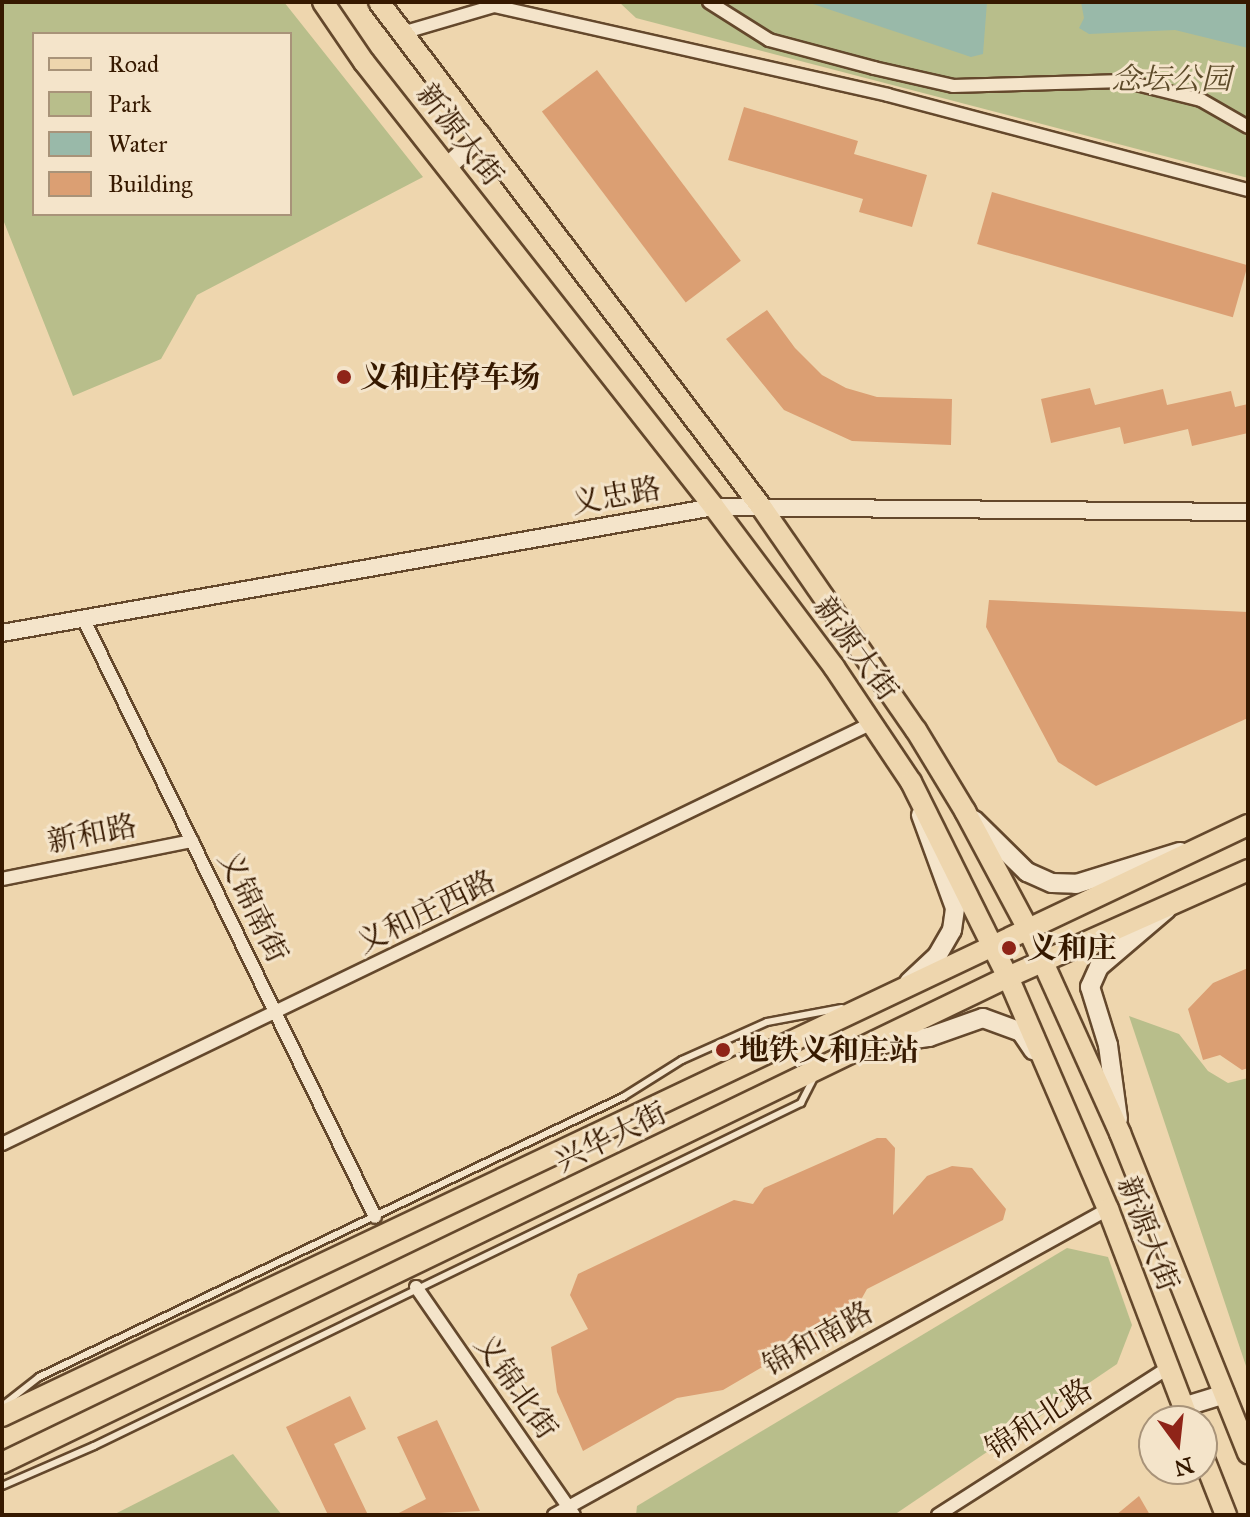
<!DOCTYPE html>
<meta charset="utf-8">
<style>
body{margin:0}
#map{position:relative;width:1250px;height:1517px;overflow:hidden;background:#eed6ae;font-family:"IM FELL Great Primer","Noto Serif SC",serif}
div>[style]{position:absolute}
[style*='--x']{left:calc(var(--x)*1px);top:calc(var(--y)*1px);width:calc(var(--w)*1px);rotate:calc(var(--a)*1deg)}
.green>*{inset:0;background:#b8be8b}
.water>*{inset:0;background:#99b9a9}
.building>*{inset:0;background:#db9f73;transform-origin:0 0}
.roads{filter:drop-shadow(2px 0 #64482c) drop-shadow(-2px 0 #64482c) drop-shadow(0 2px #64482c) drop-shadow(0 -2px #64482c)}
.service>*{height:6px;margin:-3px;padding:0 3px;transform-origin:3px;border-radius:3px;background:#f4e4ca}
.minor>*{height:12px;margin:-6px;padding:0 6px;transform-origin:6px;border-radius:6px;background:#f4e4ca}
.tertiary>*{height:16px;margin:-8px;padding:0 8px;transform-origin:8px;border-radius:8px;background:#f4e4ca}
.secondary>*{height:18px;margin:-9px;padding:0 9px;transform-origin:9px;border-radius:9px;background:#f4e4ca}
.primary>*{height:20px;margin:-10px;padding:0 10px;transform-origin:10px;border-radius:10px;background:#eed6ae}
.dots>*{width:22px;height:22px;translate:-50% -50%;box-sizing:border-box;border:4px solid #f4e4ca;border-radius:50%}
span{translate:-50% -50%;white-space:nowrap;text-align:center;line-height:1.15;-webkit-text-stroke:6px #f4e4ca;paint-order:stroke}
.park-label{font-size:30px;color:#5d4b2a;font-style:italic}
.street-label{font-size:30px;color:#361900}
.poi-label{font-size:30px;color:#361900;font-weight:700}
.left{translate:0 -50%;text-align:left}
.frame{position:absolute;inset:0;border:4px solid #361900;pointer-events:none}
.legend{position:absolute;left:32px;top:32px;width:260px;height:184px;box-sizing:border-box;background:#f4e4ca;border:2px solid #a89379;margin:0;padding:10px 14px;list-style:none;font-size:24px;color:#361900}
.legend li{display:flex;align-items:center;gap:16px;height:40px}
.legend b{width:40px;border:2px solid #a89379}
.north{position:absolute;left:1138px;top:1405px;width:80px;height:80px;box-sizing:border-box;background:#f4e4ca;border:2px solid #a89379;border-radius:50%;rotate:165deg;font-size:22px;font-weight:700;line-height:32px;text-align:center;color:#361900}
.north::after{content:'';display:block;margin:auto;width:28px;height:36px;background:#8f2418;clip-path:polygon(50% 0,100% 100%,50% 72%,0 100%)}
</style>
<div id="map">
<div class="green">
<i style="clip-path:polygon(evenodd,2px 2px,284px 2px,423px 177px,197px 295px,161px 359px,73px 396px,2px 217px,2px 2px,34px 34px,290px 34px,290px 214px,34px 214px,34px 34px)"></i>
<i style="clip-path:polygon(619px 2px,1248px 2px,1248px 178px,636px 18px)"></i>
<i style="clip-path:polygon(1129px 1016px,1179px 1034px,1208px 1071px,1228px 1083px,1248px 1078px,1248px 1372px)"></i>
<i style="clip-path:polygon(1067px 1248px,1108px 1257px,1132px 1325px,1117px 1364px,894px 1515px,636px 1515px,637px 1506px)"></i>
<i style="clip-path:polygon(233px 1454px,282px 1515px,113px 1515px)"></i>
</div>
<div class="water">
<i style="clip-path:polygon(807px 2px,987px 2px,983px 54px,971px 57px)"></i>
<i style="clip-path:polygon(1081px 2px,1248px 2px,1248px 48px,1175px 30px,1089px 34px,1079px 28px,1084px 18px)"></i>
</div>
<div class="building">
<i style="left:597px;top:70px;width:239px;height:69px;rotate:53deg"></i>
<i style="clip-path:polygon(744px 107px,858px 141px,854px 154px,927px 175px,912px 227px,859px 212px,863px 199px,728px 160px)"></i>
<i style="left:992px;top:192px;width:266px;height:54px;rotate:16deg"></i>
<i style="clip-path:polygon(767px 310px,795px 348px,822px 375px,846px 388px,877px 397px,952px 399px,951px 445px,852px 441px,784px 410px,726px 339px)"></i>
<i style="clip-path:polygon(1090px 388px,1095px 405px,1163px 389px,1167px 405px,1231px 391px,1235px 407px,1248px 404px,1248px 433px,1192px 446px,1188px 429px,1124px 444px,1120px 427px,1051px 443px,1041px 399px)"></i>
<i style="clip-path:polygon(989px 600px,1248px 612px,1248px 718px,1096px 786px,1058px 762px,986px 627px)"></i>
<i style="clip-path:polygon(1248px 968px,1248px 1068px,1242px 1070px,1220px 1055px,1203px 1060px,1188px 1009px,1213px 983px)"></i>
<i style="clip-path:polygon(877px 1138px,886px 1138px,895px 1148px,893px 1215px,927px 1176px,952px 1166px,972px 1168px,1006px 1209px,1003px 1220px,867px 1289px,853px 1314px,723px 1390px,677px 1398px,583px 1451px,557px 1392px,551px 1347px,588px 1329px,570px 1295px,578px 1274px,734px 1200px,753px 1204px,764px 1188px)"></i>
<i style="clip-path:polygon(350px 1396px,366px 1429px,334px 1444px,368px 1515px,328px 1515px,286px 1427px)"></i>
<i style="clip-path:polygon(437px 1420px,480px 1511px,395px 1515px,426px 1499px,397px 1437px)"></i>
<i style="clip-path:polygon(1139px 1496px,1150px 1515px,1116px 1515px)"></i>
</div>
<div class="roads">
<div class="service">
<i style="--x:2;--y:1406;--w:47;--a:-38.1"></i>
<i style="--x:39;--y:1377;--w:648;--a:-25.62"></i>
<i style="--x:623;--y:1097;--w:70;--a:-32.1"></i>
<i style="--x:682;--y:1060;--w:93;--a:-24.1"></i>
<i style="--x:767;--y:1022;--w:76;--a:-10.6"></i>
<i style="--x:2;--y:1486;--w:100;--a:-23.5"></i>
<i style="--x:94;--y:1446;--w:786;--a:-25.88"></i>
<i style="--x:801;--y:1103;--w:30;--a:-63"></i>
</div>
<div class="minor">
<i style="--x:709;--y:2;--w:71;--a:32.3"></i>
<i style="--x:769;--y:40;--w:109;--a:14.9"></i>
<i style="--x:874;--y:68;--w:81;--a:12.8"></i>
<i style="--x:953;--y:86;--w:171;--a:-1.7"></i>
<i style="--x:1124;--y:81;--w:79;--a:13.9"></i>
<i style="--x:1201;--y:100;--w:54;--a:29.9"></i>
<i style="--x:402;--y:33;--w:96;--a:-16.4"></i>
<i style="--x:494;--y:6;--w:404;--a:12.7"></i>
<i style="--x:888;--y:95;--w:372;--a:14.8"></i>
<i style="--x:84;--y:620;--w:664;--a:64.01"></i>
<i style="--x:2;--y:879;--w:194;--a:-11.3"></i>
<i style="--x:2;--y:1144;--w:967;--a:-25.82"></i>
<i style="--x:416;--y:1287;--w:277;--a:55.3"></i>
<i style="--x:554;--y:1515;--w:633;--a:-28.91"></i>
<i style="--x:938;--y:1515;--w:273;--a:-32.6"></i>
</div>
<div class="tertiary">
<i style="--x:2;--y:633;--w:723;--a:-10.04"></i>
<i style="--x:714;--y:507;--w:534;--a:0.54"></i>
</div>
<div class="secondary">
<i style="--x:447;--y:167;--w:47;--a:-42.4"></i>
<i style="--x:974;--y:820;--w:74;--a:44.5"></i>
<i style="--x:1027;--y:872;--w:27;--a:24"></i>
<i style="--x:1052;--y:883;--w:24;--a:2"></i>
<i style="--x:1076;--y:884;--w:109;--a:-17.1"></i>
<i style="--x:909;--y:982;--w:38;--a:-43"></i>
<i style="--x:937;--y:956;--w:30;--a:-60"></i>
<i style="--x:952;--y:930;--w:22;--a:-82"></i>
<i style="--x:955;--y:908;--w:99;--a:-110.1"></i>
<i style="--x:875;--y:1045;--w:55;--a:-8.4"></i>
<i style="--x:929;--y:1037;--w:57;--a:-19.4"></i>
<i style="--x:983;--y:1018;--w:40;--a:20.2"></i>
<i style="--x:1021;--y:1032;--w:22;--a:56"></i>
<i style="--x:1118;--y:1119;--w:75;--a:-97.7"></i>
<i style="--x:1108;--y:1045;--w:61;--a:-107.2"></i>
<i style="--x:1090;--y:987;--w:22;--a:-66"></i>
<i style="--x:1099;--y:967;--w:89;--a:-40.5"></i>
<i style="--x:1183;--y:1407;--w:44;--a:-17.2"></i>
</div>
<div class="primary">
<i style="--x:323;--y:2;--w:73;--a:55.7"></i>
<i style="--x:364;--y:62;--w:566;--a:51.81"></i>
<i style="--x:714;--y:507;--w:200;--a:53.1"></i>
<i style="--x:834;--y:667;--w:138;--a:56.2"></i>
<i style="--x:911;--y:782;--w:218;--a:63.6"></i>
<i style="--x:1008;--y:977;--w:253;--a:66.7"></i>
<i style="--x:1108;--y:1209;--w:227;--a:69.1"></i>
<i style="--x:379;--y:2;--w:635;--a:52.88"></i>
<i style="--x:762;--y:508;--w:270;--a:55.3"></i>
<i style="--x:916;--y:730;--w:95;--a:58.8"></i>
<i style="--x:965;--y:811;--w:134;--a:61.9"></i>
<i style="--x:1028;--y:929;--w:224;--a:65.7"></i>
<i style="--x:1120;--y:1133;--w:345;--a:68.2"></i>
<i style="--x:2;--y:1416;--w:1379;--a:-25.38"></i>
<i style="--x:1202;--y:1454;--w:66;--a:68.5"></i>
<i style="--x:2;--y:1463;--w:1117;--a:-25.79"></i>
<i style="--x:1008;--y:977;--w:263;--a:-24"></i>
</div>
</div>
<div class="dots">
<i style="left:344px;top:377px;background:#8f2418"></i>
<i style="left:1009px;top:948px;background:#8f2418"></i>
<i style="left:723px;top:1050px;background:#8f2418"></i>
</div>
<div class="park-label">
<span style="left:1171px;top:79px">念坛公园</span>
</div>
<div class="street-label">
<span style="left:460px;top:135px;rotate:52deg">新源大街</span>
<span style="left:616px;top:496px;rotate:-10deg">义忠路</span>
<span style="left:856px;top:649px;rotate:54deg">新源大街</span>
<span style="left:92px;top:834px;rotate:-11deg">新和路</span>
<span style="left:253px;top:907px;rotate:64deg">义锦南街</span>
<span style="left:426px;top:912px;rotate:-26deg">义和庄西路</span>
<span style="left:611px;top:1137px;rotate:-26deg">兴华大街</span>
<span style="left:1148px;top:1234px;rotate:69deg">新源大街</span>
<span style="left:818px;top:1339px;rotate:-29deg">锦和南路</span>
<span style="left:516px;top:1387px;rotate:55deg">义锦北街</span>
<span style="left:1039px;top:1419px;rotate:-33deg">锦和北路</span>
</div>
<div class="poi-label">
<span class="left" style="left:360px;top:377px">义和庄停车场</span>
<span class="left" style="left:1027px;top:948px">义和庄</span>
<span class="left" style="left:739px;top:1050px">地铁义和庄站</span>
</div>
<div class="frame"></div>
<ul class="legend">
<li><b style="height:10px;background:#eed6ae"></b>Road</li>
<li><b style="height:22px;background:#b8be8b"></b>Park</li>
<li><b style="height:22px;background:#99b9a9"></b>Water</li>
<li><b style="height:22px;background:#db9f73"></b>Building</li>
</ul>
<div class="north">N</div>
</div>
